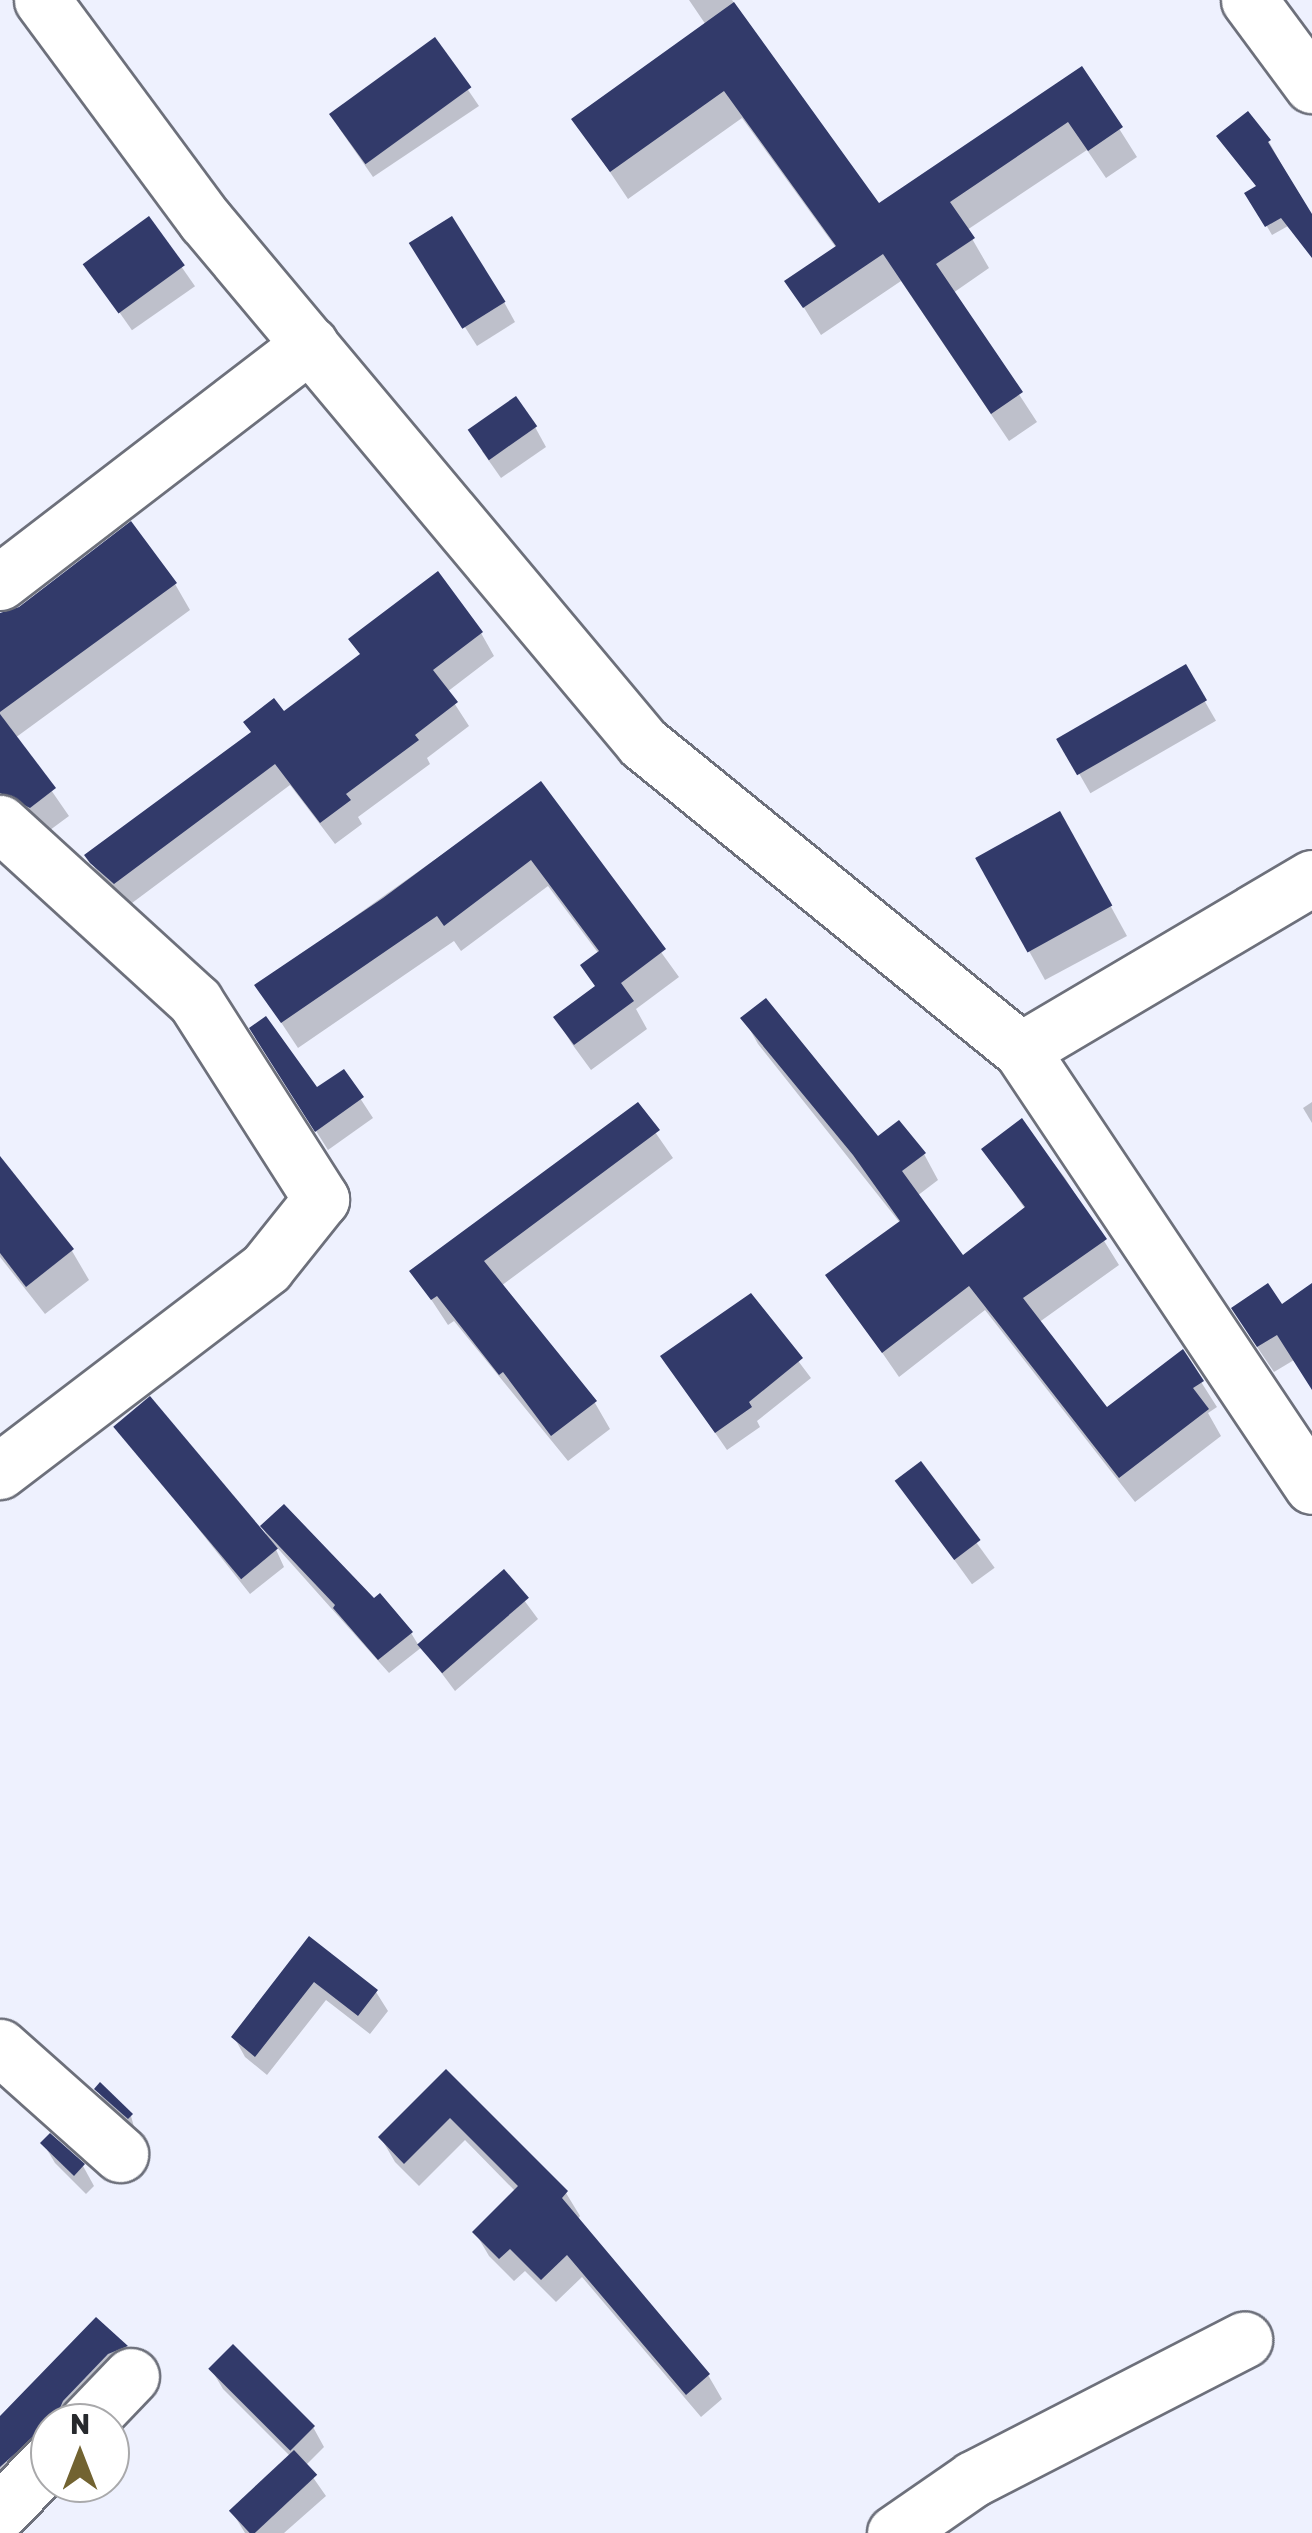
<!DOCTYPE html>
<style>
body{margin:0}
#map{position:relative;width:1312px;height:2533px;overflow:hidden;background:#eef1fe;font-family:Rubik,sans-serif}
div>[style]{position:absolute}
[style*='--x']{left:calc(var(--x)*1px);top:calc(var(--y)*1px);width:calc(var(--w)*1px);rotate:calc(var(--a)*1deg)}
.shadow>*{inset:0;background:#0003;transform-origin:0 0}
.building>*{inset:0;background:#323a6a;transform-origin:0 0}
.roads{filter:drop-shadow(2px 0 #6d707b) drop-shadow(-2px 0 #6d707b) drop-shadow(0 2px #6d707b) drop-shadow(0 -2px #6d707b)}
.minor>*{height:55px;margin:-27.5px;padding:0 27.5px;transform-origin:27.5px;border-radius:27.5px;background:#fff}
span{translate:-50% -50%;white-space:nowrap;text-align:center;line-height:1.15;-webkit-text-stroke:10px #fff;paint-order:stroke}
.north{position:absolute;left:30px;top:2403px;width:100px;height:100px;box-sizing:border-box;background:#fff;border:2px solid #a9a9ab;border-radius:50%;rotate:0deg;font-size:28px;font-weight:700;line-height:40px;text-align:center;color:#27292d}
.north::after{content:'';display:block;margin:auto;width:35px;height:45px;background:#726331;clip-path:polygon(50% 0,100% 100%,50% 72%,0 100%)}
</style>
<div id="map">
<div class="shadow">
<i style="clip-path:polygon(689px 0,732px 0,879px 206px,1082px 70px,1137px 157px,1106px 178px,1087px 150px,967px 230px,989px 268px,953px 293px,1037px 422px,1009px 441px,901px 281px,821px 335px,788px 282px,837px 249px,742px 118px,628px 199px,575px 120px,706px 25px)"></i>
<i style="clip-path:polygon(434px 40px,479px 106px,373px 177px,339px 128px)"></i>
<i style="clip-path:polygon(1248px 115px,1269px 142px,1312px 219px,1312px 257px,1288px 226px,1272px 235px,1248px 194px,1258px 188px)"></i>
<i style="left:148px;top:219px;width:82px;height:77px;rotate:55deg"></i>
<i style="clip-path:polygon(424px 263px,504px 302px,515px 322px,477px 346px)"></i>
<i style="clip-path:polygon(535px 427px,546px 447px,501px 478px,482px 451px)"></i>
<i style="clip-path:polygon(175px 584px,190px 610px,15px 738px,69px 816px,46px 833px,18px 819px,0 796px,0 615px)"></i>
<i style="clip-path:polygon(481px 633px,494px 656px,447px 692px,469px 726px,427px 758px,430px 764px,358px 817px,362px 824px,335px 844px,290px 785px,128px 906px,101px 879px,88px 856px,283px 714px)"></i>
<i style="left:1185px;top:667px;width:62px;height:145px;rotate:60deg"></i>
<i style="clip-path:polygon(540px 785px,679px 977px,636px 1009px,647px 1029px,591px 1070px,572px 1044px,556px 1018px,596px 988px,599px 954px,548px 886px,461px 951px,454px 941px,298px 1048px,257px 986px)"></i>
<i style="clip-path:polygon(1076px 843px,1127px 936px,1045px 980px,1029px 951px)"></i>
<i style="clip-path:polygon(744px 1019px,878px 1140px,924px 1154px,938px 1180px,917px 1196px,962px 1259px,1025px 1209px,985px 1150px,1022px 1122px,1065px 1178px,1119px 1265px,1038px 1323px,1107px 1410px,1182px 1352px,1217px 1407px,1208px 1413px,1221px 1436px,1135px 1502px,985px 1310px,899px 1377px,829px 1276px,901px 1224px,758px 1044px)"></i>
<i style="clip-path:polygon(264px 1048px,317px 1090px,343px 1072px,373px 1118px,328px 1150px)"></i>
<i style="clip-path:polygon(1312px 1102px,1312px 1123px,1303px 1108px)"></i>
<i style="clip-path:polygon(637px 1106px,673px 1158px,501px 1286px,595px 1403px,610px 1429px,568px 1461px,454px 1321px,448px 1325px,413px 1272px)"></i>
<i style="clip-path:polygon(0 1160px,72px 1251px,89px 1280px,45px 1314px,0 1257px)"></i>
<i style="clip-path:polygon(750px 1297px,811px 1378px,757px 1421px,760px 1427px,727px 1450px,663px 1357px)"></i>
<i style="clip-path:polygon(1312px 1299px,1312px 1388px,1294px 1360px,1274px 1372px,1249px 1335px,1281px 1307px)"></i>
<i style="clip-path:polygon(116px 1425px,270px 1544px,263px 1527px,374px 1602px,411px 1633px,419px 1646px,504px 1573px,538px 1619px,455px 1691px,422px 1647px,389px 1673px,273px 1543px,284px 1567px,250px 1594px)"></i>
<i style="left:920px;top:1465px;width:127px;height:28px;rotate:54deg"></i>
<i style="clip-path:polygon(310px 1940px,376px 1992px,388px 2011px,370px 2034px,326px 2000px,267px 2075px,245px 2057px,234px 2037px)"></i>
<i style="clip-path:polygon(446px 2072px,566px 2193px,580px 2216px,577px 2220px,708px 2375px,722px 2399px,701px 2417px,582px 2277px,556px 2302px,525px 2271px,514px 2281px,489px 2256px,475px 2232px,516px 2192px,465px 2140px,419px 2186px,395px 2162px,381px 2138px)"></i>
<i style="clip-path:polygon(100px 2086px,131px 2116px,134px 2127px,102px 2098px,97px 2089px)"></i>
<i style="clip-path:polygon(43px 2143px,83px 2166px,94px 2186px,86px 2194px,55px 2163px)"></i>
<i style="clip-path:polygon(96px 2320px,126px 2347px,140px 2372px,82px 2423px,50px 2423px,50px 2460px,0 2504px,0 2419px)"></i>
<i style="clip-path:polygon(211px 2369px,313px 2427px,324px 2447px,305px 2466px,326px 2496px,284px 2533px,245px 2533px,231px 2510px,291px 2457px,223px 2389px)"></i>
</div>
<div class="building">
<i style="clip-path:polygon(734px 2px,879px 203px,1082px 66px,1123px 127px,1088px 151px,1068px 122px,950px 202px,975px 238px,936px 264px,1023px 392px,991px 414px,883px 254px,803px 308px,784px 281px,836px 246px,724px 91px,610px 172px,571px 119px)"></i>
<i style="left:435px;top:37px;width:62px;height:131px;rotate:54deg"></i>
<i style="clip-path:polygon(1248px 111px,1271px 140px,1268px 142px,1312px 214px,1312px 258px,1281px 218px,1265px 227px,1244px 193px,1256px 186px,1216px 136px)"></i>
<i style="left:149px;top:216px;width:61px;height:82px;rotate:54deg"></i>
<i style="left:452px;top:216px;width:101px;height:51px;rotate:58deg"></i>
<i style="left:516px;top:396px;width:37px;height:59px;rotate:55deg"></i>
<i style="clip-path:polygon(131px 521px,177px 583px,0 712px,0 613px,19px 607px)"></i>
<i style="clip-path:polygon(438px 571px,483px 632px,433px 670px,458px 702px,415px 735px,419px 740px,346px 794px,351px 800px,320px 823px,275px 764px,114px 884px,90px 863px,84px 855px,251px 732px,243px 722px,274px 698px,284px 711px,360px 654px,348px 639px)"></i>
<i style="left:1186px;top:664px;width:42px;height:150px;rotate:60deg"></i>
<i style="clip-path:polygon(0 714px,56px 788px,30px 808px,0 793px)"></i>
<i style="clip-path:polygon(541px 781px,666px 949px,621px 983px,634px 1001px,574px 1045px,553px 1017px,595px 986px,580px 965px,599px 951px,531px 860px,444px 926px,437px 916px,281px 1023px,254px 985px,383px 898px)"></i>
<i style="left:1060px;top:811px;width:108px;height:97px;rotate:61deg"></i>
<i style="clip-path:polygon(766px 998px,878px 1136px,899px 1120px,926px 1153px,902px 1171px,963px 1255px,1025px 1207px,981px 1149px,1022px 1118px,1107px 1239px,1023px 1298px,1107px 1407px,1183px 1349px,1204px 1381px,1193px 1388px,1209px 1409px,1119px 1478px,969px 1286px,882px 1353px,825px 1275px,900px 1221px,853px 1155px,740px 1018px)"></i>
<i style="clip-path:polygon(266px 1016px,317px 1087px,344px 1069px,364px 1097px,315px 1132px,249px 1028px)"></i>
<i style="clip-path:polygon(638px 1102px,660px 1130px,484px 1261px,597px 1401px,551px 1436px,503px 1372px,499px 1375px,437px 1296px,431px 1300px,409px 1271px)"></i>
<i style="clip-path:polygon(0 1156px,74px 1249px,26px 1287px,0 1253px)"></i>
<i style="clip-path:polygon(1268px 1283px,1282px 1304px,1312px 1283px,1312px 1390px,1277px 1335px,1257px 1347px,1231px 1308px)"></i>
<i style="clip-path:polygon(751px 1293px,803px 1358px,749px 1402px,752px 1407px,715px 1433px,660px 1356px)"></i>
<i style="left:150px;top:1396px;width:199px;height:48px;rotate:50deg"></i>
<i style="left:921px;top:1461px;width:99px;height:33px;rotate:53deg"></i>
<i style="clip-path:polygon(284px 1504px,374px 1598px,380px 1593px,413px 1632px,378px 1660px,333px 1608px,335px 1605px,260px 1526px)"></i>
<i style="left:504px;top:1569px;width:38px;height:115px;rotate:49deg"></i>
<i style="clip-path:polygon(309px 1936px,378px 1990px,358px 2016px,314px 1982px,255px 2057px,231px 2037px)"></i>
<i style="clip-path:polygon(446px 2069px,568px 2191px,562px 2198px,710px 2374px,686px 2395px,567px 2255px,541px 2280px,510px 2249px,499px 2259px,472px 2232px,518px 2186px,450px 2118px,404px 2164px,378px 2137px)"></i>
<i style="clip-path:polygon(100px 2082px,133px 2114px,128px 2119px,94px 2089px)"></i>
<i style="clip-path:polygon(50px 2133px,85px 2164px,74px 2176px,40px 2143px)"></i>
<i style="clip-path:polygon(96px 2317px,128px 2346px,108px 2354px,63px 2401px,56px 2417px,0 2467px,0 2416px)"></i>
<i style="left:233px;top:2344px;width:116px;height:35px;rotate:45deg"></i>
<i style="left:294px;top:2450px;width:34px;height:89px;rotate:47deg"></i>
</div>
<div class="roads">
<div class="minor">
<i style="--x:42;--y:0;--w:274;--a:53.5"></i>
<i style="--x:205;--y:220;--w:682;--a:50.05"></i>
<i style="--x:643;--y:743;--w:487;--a:39.1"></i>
<i style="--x:1021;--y:1050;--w:524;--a:56.28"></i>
<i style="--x:1249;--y:0;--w:106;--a:53.5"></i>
<i style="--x:0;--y:582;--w:391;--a:-37.5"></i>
<i style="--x:0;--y:823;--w:264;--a:42.4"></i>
<i style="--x:195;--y:1001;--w:235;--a:57.5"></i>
<i style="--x:321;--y:1199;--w:88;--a:128.6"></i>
<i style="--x:266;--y:1268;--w:335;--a:142.7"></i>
<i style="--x:1021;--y:1050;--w:338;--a:-30.6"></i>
<i style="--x:0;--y:2047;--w:161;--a:41.7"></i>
<i style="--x:86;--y:2423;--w:65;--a:-46.2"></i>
<i style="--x:0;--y:2512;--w:72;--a:-46.1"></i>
<i style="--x:895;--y:2533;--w:95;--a:-34.7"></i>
<i style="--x:973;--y:2479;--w:305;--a:-27.2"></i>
</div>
</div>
<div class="north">N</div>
</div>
